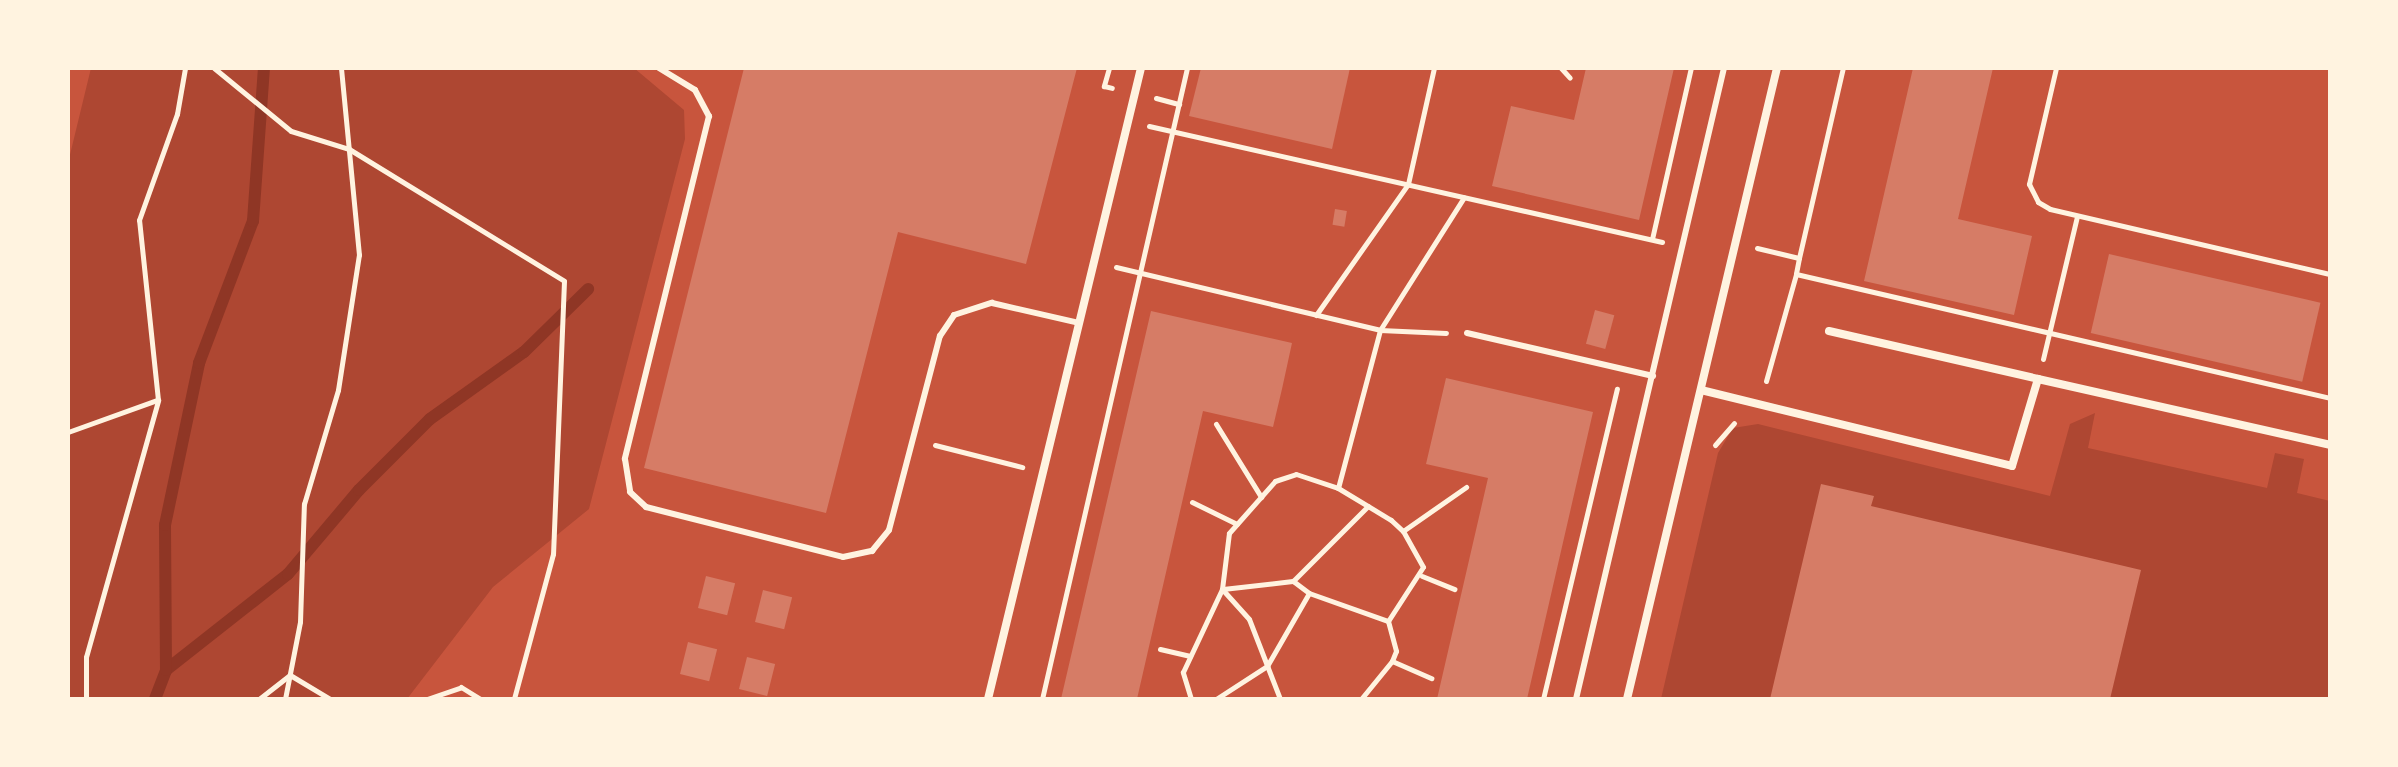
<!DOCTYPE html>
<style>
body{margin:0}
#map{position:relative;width:2398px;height:767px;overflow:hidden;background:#c8553d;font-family:Arial,sans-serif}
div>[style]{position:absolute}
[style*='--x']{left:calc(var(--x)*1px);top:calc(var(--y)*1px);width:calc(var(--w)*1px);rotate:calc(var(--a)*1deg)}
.green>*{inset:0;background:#ae4732}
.stream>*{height:12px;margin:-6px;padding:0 6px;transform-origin:6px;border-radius:6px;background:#8f3625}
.building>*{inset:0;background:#d67c66;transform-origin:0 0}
.path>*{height:5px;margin:-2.5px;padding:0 2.5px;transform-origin:2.5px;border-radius:2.5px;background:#fff3e0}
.service>*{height:6px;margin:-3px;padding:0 3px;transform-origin:3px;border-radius:3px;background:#fff3e0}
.minor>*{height:8px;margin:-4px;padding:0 4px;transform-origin:4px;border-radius:4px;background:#fff3e0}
span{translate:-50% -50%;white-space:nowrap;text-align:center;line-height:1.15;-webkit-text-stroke:6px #fff3e0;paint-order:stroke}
.frame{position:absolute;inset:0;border:70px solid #fff3e0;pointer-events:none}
</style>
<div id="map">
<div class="green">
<i style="clip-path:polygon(91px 68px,634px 68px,684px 110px,685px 139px,589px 509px,493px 587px,407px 699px,68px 699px,68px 163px)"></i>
<i style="clip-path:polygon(2095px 413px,2088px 448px,2267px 488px,2275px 453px,2304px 459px,2297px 493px,2330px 501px,2330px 699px,1661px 699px,1718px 453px,1733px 428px,1758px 424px,2050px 496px,2070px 424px)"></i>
</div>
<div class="stream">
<i style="--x:166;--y:670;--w:155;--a:-38.2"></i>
<i style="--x:288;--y:574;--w:110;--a:-49.8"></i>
<i style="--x:359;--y:490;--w:100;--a:-45"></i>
<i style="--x:430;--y:419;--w:115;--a:-35.5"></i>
<i style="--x:524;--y:352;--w:90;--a:-44.5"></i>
<i style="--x:155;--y:699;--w:31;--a:-69"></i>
<i style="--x:166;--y:670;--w:145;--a:-90.4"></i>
<i style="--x:165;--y:525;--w:166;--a:-78.1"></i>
<i style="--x:199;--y:363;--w:152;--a:-69.2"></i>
<i style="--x:253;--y:221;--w:153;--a:-85.9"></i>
</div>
<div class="building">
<i style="clip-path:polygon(744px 68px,1077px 68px,1026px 264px,898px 232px,826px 513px,644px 468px)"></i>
<i style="clip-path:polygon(1201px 68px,1350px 68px,1332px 149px,1189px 116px)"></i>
<i style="clip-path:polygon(1586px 68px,1674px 68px,1639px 220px,1492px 186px,1511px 106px,1574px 120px)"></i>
<i style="clip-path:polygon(1913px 68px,1993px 68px,1958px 219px,2032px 236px,2014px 315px,1864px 281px)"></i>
<i style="left:1335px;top:209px;width:12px;height:16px;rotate:9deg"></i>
<i style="left:2109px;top:254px;width:217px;height:81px;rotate:13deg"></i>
<i style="left:1595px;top:310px;width:20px;height:35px;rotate:15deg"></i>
<i style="clip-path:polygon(1151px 311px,1292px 343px,1282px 389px,1273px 427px,1203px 411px,1137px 699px,1061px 699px)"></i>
<i style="clip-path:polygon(1446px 378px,1593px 412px,1527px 699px,1437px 699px,1488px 478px,1426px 464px)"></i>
<i style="clip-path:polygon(1821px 484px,1874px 496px,1871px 506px,2141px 570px,2110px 699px,1770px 699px)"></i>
<i style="left:706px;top:576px;width:30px;height:33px;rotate:14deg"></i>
<i style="left:763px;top:590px;width:30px;height:33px;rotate:14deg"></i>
<i style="left:688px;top:642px;width:30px;height:33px;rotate:14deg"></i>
<i style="left:747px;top:657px;width:29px;height:33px;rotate:14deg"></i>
</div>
<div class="path">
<i style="--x:214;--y:68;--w:99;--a:39.3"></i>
<i style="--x:291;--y:131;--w:61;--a:17.2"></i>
<i style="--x:349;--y:149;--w:252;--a:31.5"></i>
<i style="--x:564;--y:281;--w:273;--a:92.3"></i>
<i style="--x:553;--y:554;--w:150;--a:105.1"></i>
<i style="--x:1109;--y:68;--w:19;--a:106"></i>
<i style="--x:1104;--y:86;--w:8;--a:14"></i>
<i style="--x:1561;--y:68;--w:13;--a:48"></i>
<i style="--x:2056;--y:68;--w:119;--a:103.1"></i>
<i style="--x:2029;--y:184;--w:20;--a:63"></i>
<i style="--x:2038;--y:202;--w:14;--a:30"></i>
<i style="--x:2050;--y:209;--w:287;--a:13.1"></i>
<i style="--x:1156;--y:98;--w:24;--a:15"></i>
<i style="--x:1149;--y:126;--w:526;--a:12.74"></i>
<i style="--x:1652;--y:239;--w:175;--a:-77.2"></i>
<i style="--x:1757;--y:248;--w:43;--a:13.4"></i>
<i style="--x:1799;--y:258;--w:195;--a:-77"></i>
<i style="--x:1799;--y:258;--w:16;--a:101"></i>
<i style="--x:1796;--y:274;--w:548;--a:13.07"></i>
<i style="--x:1116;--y:267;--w:271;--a:13.4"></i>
<i style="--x:1380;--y:330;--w:66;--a:2.6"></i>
<i style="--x:1316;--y:315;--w:160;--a:-54.9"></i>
<i style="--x:1408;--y:184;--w:119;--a:-77.4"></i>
<i style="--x:2043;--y:359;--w:147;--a:-76.6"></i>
<i style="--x:1766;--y:381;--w:111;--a:-74.3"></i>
<i style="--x:1216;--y:424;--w:86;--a:58.3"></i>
<i style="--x:68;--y:432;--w:95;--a:-19.8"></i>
<i style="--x:935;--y:445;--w:90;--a:14.2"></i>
<i style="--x:1715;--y:445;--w:29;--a:-49"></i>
<i style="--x:1338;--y:488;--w:163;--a:-75.1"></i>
<i style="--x:1380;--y:330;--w:157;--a:-57.7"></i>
<i style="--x:1192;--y:502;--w:50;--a:26.1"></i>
<i style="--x:1403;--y:531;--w:77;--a:-34.9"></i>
<i style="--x:1422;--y:576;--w:35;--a:22"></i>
<i style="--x:1222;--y:589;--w:40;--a:48"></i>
<i style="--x:1249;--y:619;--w:86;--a:68.8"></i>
<i style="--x:1223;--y:589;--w:70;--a:-6.5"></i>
<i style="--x:1309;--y:593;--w:20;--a:-143"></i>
<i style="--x:1293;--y:581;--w:106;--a:-45"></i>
<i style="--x:1160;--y:649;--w:31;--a:13"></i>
<i style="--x:1392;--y:661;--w:43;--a:23.6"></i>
<i style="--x:86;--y:699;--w:42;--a:-90"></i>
<i style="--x:86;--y:657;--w:267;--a:-74.3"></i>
<i style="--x:158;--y:400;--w:181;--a:-96"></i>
<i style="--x:139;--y:220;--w:113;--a:-70.3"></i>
<i style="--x:177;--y:114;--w:47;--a:-80.1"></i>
<i style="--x:259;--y:699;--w:39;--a:-38"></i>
<i style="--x:290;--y:675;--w:47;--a:31"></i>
<i style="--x:285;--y:699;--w:78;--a:-79"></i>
<i style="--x:300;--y:622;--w:118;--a:-88.1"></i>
<i style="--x:304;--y:504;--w:119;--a:-73.4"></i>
<i style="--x:338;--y:390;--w:137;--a:-81.2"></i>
<i style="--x:359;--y:255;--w:188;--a:-95.5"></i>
<i style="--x:427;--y:699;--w:36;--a:-19"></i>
<i style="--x:461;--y:687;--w:22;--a:32"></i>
<i style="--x:1042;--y:699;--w:647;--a:-77.06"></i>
<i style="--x:1191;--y:699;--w:28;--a:-107"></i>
<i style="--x:1183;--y:672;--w:92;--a:-64.8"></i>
<i style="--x:1222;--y:589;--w:56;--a:-82.9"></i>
<i style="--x:1229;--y:533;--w:69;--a:-48.5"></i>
<i style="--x:1275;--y:481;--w:22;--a:-18"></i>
<i style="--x:1296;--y:474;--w:44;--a:18.4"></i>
<i style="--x:1338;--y:488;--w:62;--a:31.1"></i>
<i style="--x:1391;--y:520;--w:16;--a:43"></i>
<i style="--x:1403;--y:531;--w:41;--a:60.9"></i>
<i style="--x:1423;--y:567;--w:64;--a:122.9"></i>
<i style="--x:1388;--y:621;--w:31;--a:75"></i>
<i style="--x:1396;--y:651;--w:11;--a:112"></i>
<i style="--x:1392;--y:661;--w:49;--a:129.2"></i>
<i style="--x:1216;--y:699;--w:61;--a:-32.9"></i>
<i style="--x:1267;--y:666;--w:84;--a:-60.1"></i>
<i style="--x:1309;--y:593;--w:84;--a:19.5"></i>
<i style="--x:1543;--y:699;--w:319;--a:-76.6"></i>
</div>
<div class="service">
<i style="--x:659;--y:68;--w:42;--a:31.4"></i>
<i style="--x:695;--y:90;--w:30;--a:62"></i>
<i style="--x:709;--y:116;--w:353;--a:103.8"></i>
<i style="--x:625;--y:459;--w:33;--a:81"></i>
<i style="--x:630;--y:492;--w:22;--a:43"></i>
<i style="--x:646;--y:507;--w:203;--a:14.2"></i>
<i style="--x:843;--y:557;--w:30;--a:-12"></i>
<i style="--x:872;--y:551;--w:27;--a:-51"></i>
<i style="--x:889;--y:530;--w:201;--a:-75.3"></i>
<i style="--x:940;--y:336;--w:25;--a:-56"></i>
<i style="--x:954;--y:315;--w:40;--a:-18"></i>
<i style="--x:992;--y:303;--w:89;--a:12.9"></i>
<i style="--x:1467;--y:333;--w:191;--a:13"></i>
<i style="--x:1576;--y:699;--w:648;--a:-76.8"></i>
</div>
<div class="minor">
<i style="--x:1829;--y:331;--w:214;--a:12.9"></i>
<i style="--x:1701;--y:390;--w:320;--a:13.7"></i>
<i style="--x:2012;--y:466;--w:91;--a:-73.4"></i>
<i style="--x:2038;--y:379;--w:299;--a:12.7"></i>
<i style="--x:988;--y:699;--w:649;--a:-76.37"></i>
<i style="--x:1627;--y:699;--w:649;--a:-76.63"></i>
</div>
<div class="frame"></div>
</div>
